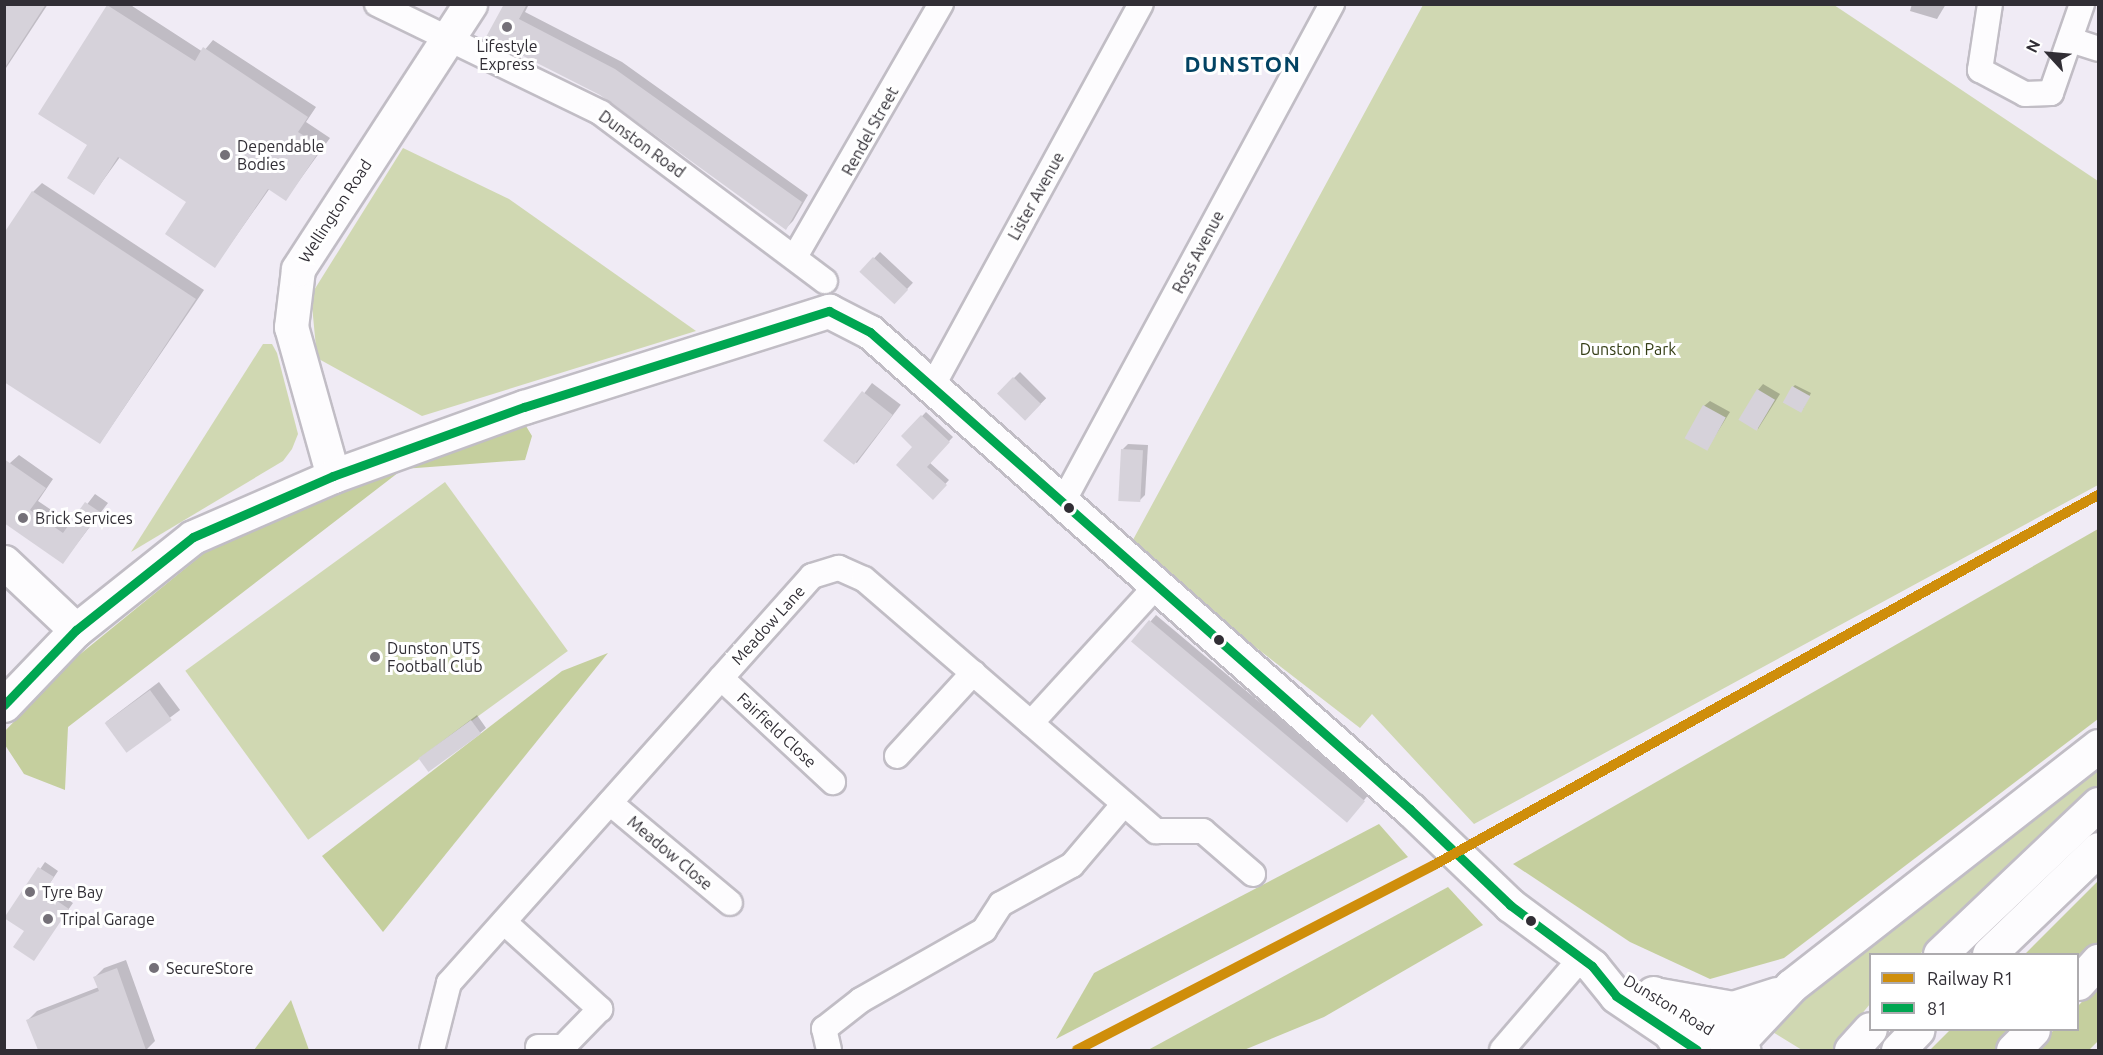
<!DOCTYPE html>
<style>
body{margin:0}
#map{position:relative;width:2103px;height:1055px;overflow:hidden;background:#f0ebf5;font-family:Ubuntu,sans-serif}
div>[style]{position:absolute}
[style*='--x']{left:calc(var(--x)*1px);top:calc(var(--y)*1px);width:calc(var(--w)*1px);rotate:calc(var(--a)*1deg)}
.green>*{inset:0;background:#d0d8b2;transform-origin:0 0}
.forest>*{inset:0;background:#c5cf9e}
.shadow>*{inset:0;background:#0003;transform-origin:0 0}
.building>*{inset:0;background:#d6d2da;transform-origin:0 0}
.roads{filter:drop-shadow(2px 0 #c1bdc5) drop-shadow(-2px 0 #c1bdc5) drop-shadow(0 2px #c1bdc5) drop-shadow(0 -2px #c1bdc5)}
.street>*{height:24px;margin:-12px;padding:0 12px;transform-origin:12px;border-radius:12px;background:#fdfcfe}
.secondary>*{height:33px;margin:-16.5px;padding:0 16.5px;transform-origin:16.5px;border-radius:16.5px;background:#fdfcfe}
.highway>*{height:33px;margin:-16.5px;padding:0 16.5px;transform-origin:16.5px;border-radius:16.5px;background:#fdfcfe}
.bus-1>*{height:9px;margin:-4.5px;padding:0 4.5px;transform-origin:4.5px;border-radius:4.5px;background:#00a651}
.rail-1>*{height:10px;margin:-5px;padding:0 5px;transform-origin:5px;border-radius:5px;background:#cf8e0b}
.dots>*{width:16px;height:16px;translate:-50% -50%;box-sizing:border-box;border:3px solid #fff;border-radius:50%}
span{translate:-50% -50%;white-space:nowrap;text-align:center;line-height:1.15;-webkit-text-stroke:6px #fff;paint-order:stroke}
.poi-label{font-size:16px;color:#312e35}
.left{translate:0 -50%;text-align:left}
.street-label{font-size:16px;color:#312e35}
.park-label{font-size:16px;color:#343d15}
.district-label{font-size:22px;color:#024363;font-weight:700;letter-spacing:1.5px}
.frame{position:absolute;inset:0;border:6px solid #312e35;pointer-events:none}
.legend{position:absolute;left:1869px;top:953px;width:210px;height:78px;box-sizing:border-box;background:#fff;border:2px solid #adabae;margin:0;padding:8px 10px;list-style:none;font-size:18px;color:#312e35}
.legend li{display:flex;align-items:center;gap:12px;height:30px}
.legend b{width:30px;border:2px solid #adabae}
.north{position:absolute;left:2019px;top:24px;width:60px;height:60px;-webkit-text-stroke:4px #fff;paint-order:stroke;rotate:296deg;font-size:16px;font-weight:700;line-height:24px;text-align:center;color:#312e35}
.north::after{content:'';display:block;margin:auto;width:21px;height:27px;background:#312e35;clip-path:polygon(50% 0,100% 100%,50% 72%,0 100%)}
</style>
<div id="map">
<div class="green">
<i style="clip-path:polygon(1423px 5px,1834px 5px,2098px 181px,2098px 485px,1474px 824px,1372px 714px,1360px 728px,1128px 549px)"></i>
<i style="clip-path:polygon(403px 148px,509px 199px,696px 331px,422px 416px,317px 358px,311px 295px)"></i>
<i style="clip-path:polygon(263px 344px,272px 344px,277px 353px,298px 434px,292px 449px,283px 461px,131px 552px)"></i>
<i style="left:445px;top:482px;width:209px;height:321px;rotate:54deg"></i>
<i style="clip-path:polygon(2098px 760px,2098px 787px,2010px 864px,1920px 954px,1870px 954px,1870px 1004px,1832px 1050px,1802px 1050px,1768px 1029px,1830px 969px)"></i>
</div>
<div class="forest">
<i style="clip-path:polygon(520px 416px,532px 436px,525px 460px,403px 469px,68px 727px,65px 790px,24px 774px,5px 745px,4px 732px,73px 660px,209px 549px)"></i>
<i style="clip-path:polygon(2098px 529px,2098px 719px,1784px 958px,1710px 979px,1630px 942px,1513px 864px)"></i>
<i style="clip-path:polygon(608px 653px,383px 932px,322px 856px,562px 671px)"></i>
<i style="clip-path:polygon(1379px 824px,1408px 857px,1056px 1039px,1094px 973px)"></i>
<i style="clip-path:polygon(2098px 881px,2098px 943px,2078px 965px,2078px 954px,2025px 954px)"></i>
<i style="clip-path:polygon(1448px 887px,1483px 925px,1324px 1017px,1244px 1050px,1148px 1050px)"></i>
<i style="clip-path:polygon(2098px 985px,2098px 1041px,2089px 1050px,2032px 1050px,2054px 1030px,2078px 1030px,2078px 1006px)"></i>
<i style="clip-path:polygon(291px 1000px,309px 1050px,254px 1050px)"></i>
<i style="clip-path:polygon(1950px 1030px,2017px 1030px,1997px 1050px,1930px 1050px)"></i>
</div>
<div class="shadow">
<i style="clip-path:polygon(4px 4px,48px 4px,4px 71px)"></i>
<i style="clip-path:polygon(129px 4px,203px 52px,213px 40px,316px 107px,306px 122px,330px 138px,286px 199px,270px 188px,215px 266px,188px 202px,120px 157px,94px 193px,89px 145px,108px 6px)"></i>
<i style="clip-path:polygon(506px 4px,529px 4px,525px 12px,622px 62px,808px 195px,793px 221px,786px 228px,601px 94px,488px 36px)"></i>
<i style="clip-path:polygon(1912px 4px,1946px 4px,1937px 19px,1910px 11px)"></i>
<i style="clip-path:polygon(42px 183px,204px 290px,100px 443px,33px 192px)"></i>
<i style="left:880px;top:252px;width:45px;height:27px;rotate:43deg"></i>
<i style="left:1020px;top:372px;width:37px;height:30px;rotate:45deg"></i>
<i style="left:872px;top:383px;width:36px;height:73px;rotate:37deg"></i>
<i style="clip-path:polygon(1763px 384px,1780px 394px,1758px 429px,1758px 390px)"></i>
<i style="clip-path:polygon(1795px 385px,1811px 393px,1803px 409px,1793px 387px)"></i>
<i style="clip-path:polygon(1710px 401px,1730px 412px,1707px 449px,1704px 406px)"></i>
<i style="clip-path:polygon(926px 412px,953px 437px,929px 462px,949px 480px,933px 497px,914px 447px,903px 436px)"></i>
<i style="clip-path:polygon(1128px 444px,1148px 445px,1145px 495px,1139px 501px,1123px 449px)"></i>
<i style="clip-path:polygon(19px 455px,53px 479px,38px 501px,72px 524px,95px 494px,108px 503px,63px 562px,4px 521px,10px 463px)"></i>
<i style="clip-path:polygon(1156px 615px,1369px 794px,1352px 815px,1133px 642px)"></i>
<i style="left:159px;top:682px;width:35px;height:66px;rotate:53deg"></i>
<i style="clip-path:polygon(477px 715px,486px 728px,480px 733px,420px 758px)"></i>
<i style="clip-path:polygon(45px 862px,58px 871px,48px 886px,73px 903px,33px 959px,26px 931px,7px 918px)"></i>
<i style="clip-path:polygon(126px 960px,155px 1041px,146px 1050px,39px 1050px,28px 1020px,37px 1011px,99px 987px,95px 977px,104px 968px)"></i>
</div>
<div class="building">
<i style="clip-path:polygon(4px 4px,46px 4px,4px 69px)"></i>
<i style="clip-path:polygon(504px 4px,527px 4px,519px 19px,615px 69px,802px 202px,786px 230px,600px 95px,486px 37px)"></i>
<i style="clip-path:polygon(107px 5px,195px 61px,203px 47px,308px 117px,298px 132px,322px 147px,286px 201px,268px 189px,215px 268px,165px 234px,186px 202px,118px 157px,94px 195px,67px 178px,87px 145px,38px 114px)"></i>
<i style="clip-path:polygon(32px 191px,196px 299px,100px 444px,4px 382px,4px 233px)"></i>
<i style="left:873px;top:257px;width:48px;height:20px;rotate:43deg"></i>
<i style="left:1013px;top:377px;width:39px;height:23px;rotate:44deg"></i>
<i style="left:1792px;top:386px;width:21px;height:19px;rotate:29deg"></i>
<i style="left:1757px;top:389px;width:21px;height:36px;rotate:31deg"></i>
<i style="left:862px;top:391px;width:39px;height:63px;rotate:38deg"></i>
<i style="left:1703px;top:405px;width:26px;height:38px;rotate:29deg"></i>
<i style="clip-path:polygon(921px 415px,950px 442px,927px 467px,947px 485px,933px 500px,896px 465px,912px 447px,901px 436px)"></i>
<i style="left:1121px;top:449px;width:22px;height:52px;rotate:3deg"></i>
<i style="clip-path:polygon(4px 459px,46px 488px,30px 510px,63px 533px,85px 502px,100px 512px,63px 564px,4px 523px)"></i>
<i style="left:1149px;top:620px;width:282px;height:28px;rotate:40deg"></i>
<i style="left:150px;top:690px;width:37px;height:56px;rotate:54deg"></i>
<i style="left:471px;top:720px;width:17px;height:65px;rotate:54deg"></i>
<i style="clip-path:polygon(38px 867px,54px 877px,44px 892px,69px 909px,34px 961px,13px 947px,24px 931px,4px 918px)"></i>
<i style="clip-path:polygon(117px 968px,146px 1050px,38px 1050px,26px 1020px,99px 991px,93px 977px)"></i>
</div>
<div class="roads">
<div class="street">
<i style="--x:377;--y:4;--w:249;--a:25.9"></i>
<i style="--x:601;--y:113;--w:280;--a:36.9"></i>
<i style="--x:1990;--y:4;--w:67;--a:98.6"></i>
<i style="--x:1980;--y:70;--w:51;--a:28.1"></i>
<i style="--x:2025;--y:94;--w:26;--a:-2"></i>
<i style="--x:2051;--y:93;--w:94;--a:-70.8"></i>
<i style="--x:2071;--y:40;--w:28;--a:18"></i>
<i style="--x:796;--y:255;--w:290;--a:-60"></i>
<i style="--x:932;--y:387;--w:436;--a:-61.4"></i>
<i style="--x:1064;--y:500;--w:564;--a:-61.62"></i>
<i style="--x:721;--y:678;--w:153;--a:42.9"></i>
<i style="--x:1031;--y:723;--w:188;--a:-47.6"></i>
<i style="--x:897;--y:756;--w:113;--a:-47.5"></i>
<i style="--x:610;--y:803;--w:156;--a:39.8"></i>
<i style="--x:504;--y:922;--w:130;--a:42.2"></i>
<i style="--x:600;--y:1009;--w:53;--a:134.2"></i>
<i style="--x:563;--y:1047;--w:25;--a:180"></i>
<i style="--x:432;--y:1050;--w:69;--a:-75.8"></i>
<i style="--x:449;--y:983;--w:545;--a:-48.27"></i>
<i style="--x:812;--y:576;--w:28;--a:-17"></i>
<i style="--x:839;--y:568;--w:27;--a:24"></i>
<i style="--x:864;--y:579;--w:386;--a:40.8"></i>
<i style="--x:1156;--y:831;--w:47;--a:0"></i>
<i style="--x:1203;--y:831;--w:66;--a:40.7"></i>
<i style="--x:829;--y:1050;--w:22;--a:-103"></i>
<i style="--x:824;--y:1029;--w:47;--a:-38.1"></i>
<i style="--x:861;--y:1000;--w:142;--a:-29.6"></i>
<i style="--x:984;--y:930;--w:31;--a:-57"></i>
<i style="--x:1001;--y:904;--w:81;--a:-28.8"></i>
<i style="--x:1072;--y:865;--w:80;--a:-49.6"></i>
<i style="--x:1502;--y:1050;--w:121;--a:-49.3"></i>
</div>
<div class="secondary">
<i style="--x:333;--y:476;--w:155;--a:-105.7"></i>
<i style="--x:291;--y:327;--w:58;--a:-83.1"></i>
<i style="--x:298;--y:269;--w:316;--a:-57"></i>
<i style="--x:4;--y:562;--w:99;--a:43.4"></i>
<i style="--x:4;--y:705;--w:104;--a:-46.2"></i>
<i style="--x:76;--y:630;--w:149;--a:-38.5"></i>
<i style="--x:193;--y:537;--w:153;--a:-23.5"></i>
<i style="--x:333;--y:476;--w:203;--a:-19.9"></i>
<i style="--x:524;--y:407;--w:320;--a:-17.5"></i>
<i style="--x:829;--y:311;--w:46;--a:27.1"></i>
<i style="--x:870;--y:332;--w:721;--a:41.46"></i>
<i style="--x:1410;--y:809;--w:139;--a:43.8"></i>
<i style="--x:1510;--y:905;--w:102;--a:36.6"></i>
<i style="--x:1592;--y:966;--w:38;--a:51"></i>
<i style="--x:1616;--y:996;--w:93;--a:34"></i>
<i style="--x:1653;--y:993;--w:107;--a:32.3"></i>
</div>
<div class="highway">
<i style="--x:1940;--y:954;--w:218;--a:-43.5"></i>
<i style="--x:1989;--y:954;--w:151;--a:-43.9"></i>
<i style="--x:2078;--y:983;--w:30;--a:-48"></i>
<i style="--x:1654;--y:994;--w:80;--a:10"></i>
<i style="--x:1733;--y:1008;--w:46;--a:-17.7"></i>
<i style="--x:1670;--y:1033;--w:20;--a:57"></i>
<i style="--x:1731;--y:1050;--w:88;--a:-46.8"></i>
<i style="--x:1791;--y:986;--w:390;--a:-38"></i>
<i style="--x:1851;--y:1050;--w:28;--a:-48"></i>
<i style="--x:1898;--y:1050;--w:28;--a:-46"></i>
<i style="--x:2013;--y:1050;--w:28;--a:-45"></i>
</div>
</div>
<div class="bus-1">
<i style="--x:4;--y:705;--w:104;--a:-46.2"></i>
<i style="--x:76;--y:630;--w:149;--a:-38.5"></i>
<i style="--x:193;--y:537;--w:153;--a:-23.5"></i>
<i style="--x:333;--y:476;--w:203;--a:-19.9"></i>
<i style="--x:524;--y:407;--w:320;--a:-17.5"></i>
<i style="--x:829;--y:311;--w:46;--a:27.1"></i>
<i style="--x:870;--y:332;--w:721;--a:41.46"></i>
<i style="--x:1410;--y:809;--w:139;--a:43.8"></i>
<i style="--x:1510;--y:905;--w:102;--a:36.6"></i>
<i style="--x:1592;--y:966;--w:38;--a:51"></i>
<i style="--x:1616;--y:996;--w:97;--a:33.7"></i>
</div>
<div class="rail-1">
<i style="--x:1077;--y:1050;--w:402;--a:-27.4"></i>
<i style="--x:1434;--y:865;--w:760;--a:-29.13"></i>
</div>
<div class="dots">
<i style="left:507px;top:27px;background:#747078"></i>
<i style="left:225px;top:155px;background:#747078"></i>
<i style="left:1069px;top:508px;background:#312e35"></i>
<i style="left:23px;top:518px;background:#747078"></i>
<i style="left:1219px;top:640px;background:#312e35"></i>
<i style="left:375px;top:657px;background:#747078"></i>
<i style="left:30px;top:892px;background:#747078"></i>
<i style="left:48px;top:919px;background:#747078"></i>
<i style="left:1531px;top:921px;background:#312e35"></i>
<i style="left:154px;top:968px;background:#747078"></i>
</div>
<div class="poi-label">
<span style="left:507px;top:55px">Lifestyle<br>Express</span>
<span class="left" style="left:237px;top:155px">Dependable<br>Bodies</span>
<span class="left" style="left:35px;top:518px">Brick Services</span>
<span class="left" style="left:387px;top:657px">Dunston UTS<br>Football Club</span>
<span class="left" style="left:42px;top:892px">Tyre Bay</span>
<span class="left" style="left:60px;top:919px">Tripal Garage</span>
<span class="left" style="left:166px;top:968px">SecureStore</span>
</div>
<div class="street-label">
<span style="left:870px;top:131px;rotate:-61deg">Rendel Street</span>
<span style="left:642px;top:144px;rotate:36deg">Dunston Road</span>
<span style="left:1036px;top:196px;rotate:-61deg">Lister Avenue</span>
<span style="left:335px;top:211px;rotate:-57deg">Wellington Road</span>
<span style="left:1198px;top:252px;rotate:-62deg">Ross Avenue</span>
<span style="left:768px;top:625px;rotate:-48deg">Meadow Lane</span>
<span style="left:777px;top:730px;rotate:43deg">Fairfield Close</span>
<span style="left:670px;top:853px;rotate:40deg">Meadow Close</span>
<span style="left:1669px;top:1005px;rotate:31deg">Dunston Road</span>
</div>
<div class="park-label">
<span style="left:1628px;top:349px">Dunston Park</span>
</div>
<div class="district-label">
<span style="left:1243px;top:64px">DUNSTON</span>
</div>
<div class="frame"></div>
<ul class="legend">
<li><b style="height:8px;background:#cf8e0b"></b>Railway R1</li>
<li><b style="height:8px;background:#00a651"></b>81</li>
</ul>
<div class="north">N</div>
</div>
